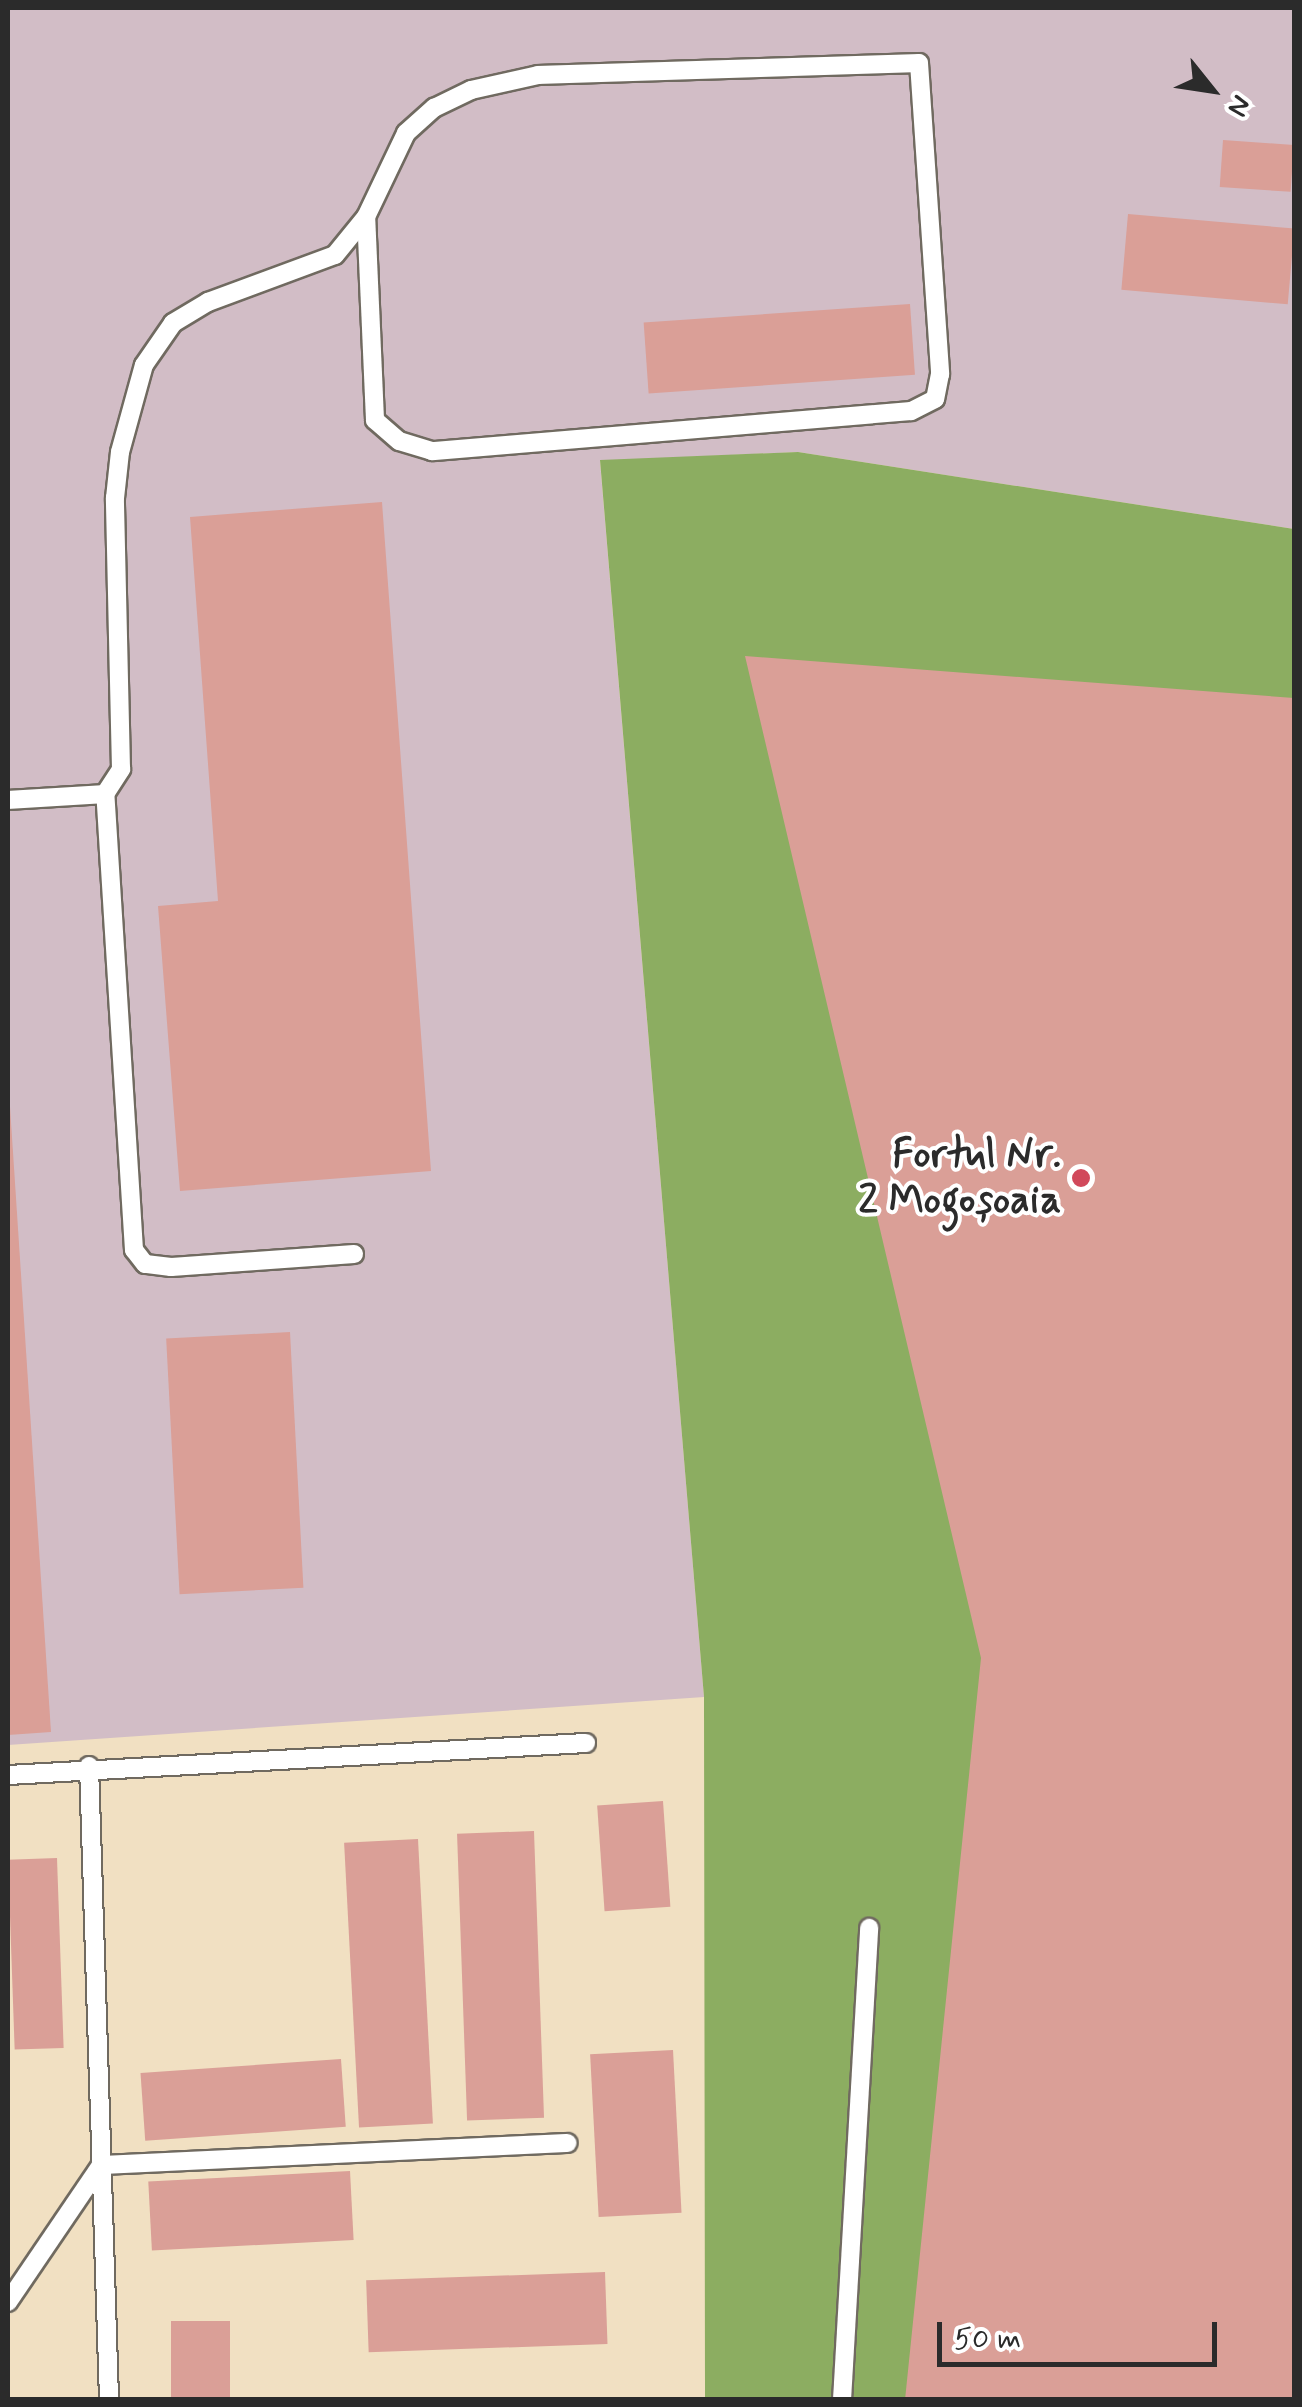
<!DOCTYPE html>
<meta charset="utf-8">
<style>
body{margin:0}
#map{position:relative;width:1302px;height:2407px;overflow:hidden;background:#f1e0c2;font-family:Mynerve,sans-serif}
div>[style]{position:absolute}
[style*='--x']{left:calc(var(--x)*1px);top:calc(var(--y)*1px);width:calc(var(--w)*1px);rotate:calc(var(--a)*1deg)}
.industrial>*{inset:0;background:#d2bdc6}
.forest>*{inset:0;background:#8cad61}
.building>*{inset:0;background:#da9f97;transform-origin:0 0}
.roads{filter:drop-shadow(2px 0 #706a60) drop-shadow(-2px 0 #706a60) drop-shadow(0 2px #706a60) drop-shadow(0 -2px #706a60)}
.lane>*{height:18px;margin:-9px;padding:0 9px;transform-origin:9px;border-radius:9px;background:#fff}
.dots>*{width:28px;height:28px;translate:-50% -50%;box-sizing:border-box;border:5px solid #fff;border-radius:50%}
span{translate:-50% -50%;white-space:nowrap;text-align:center;line-height:1.15;-webkit-text-stroke:8px #fff;paint-order:stroke}
.poi-label{font-size:40px;color:#2b2b2b;font-weight:700}
.right{translate:-100% -50%;text-align:right}
.frame{position:absolute;inset:0;border:10px solid #2b2b2b;pointer-events:none}
.north{position:absolute;left:1162px;top:40px;width:100px;height:100px;-webkit-text-stroke:8px #fff;paint-order:stroke;rotate:120deg;font-size:28px;font-weight:700;line-height:40px;text-align:center;color:#2b2b2b}
.north::after{content:'';display:block;margin:auto;width:35px;height:45px;background:#2b2b2b;clip-path:polygon(50% 0,100% 100%,50% 72%,0 100%)}
.scale{position:absolute;left:937px;top:2322px;width:280px;height:45px;box-sizing:border-box;border:5px solid #2b2b2b;border-top:0;padding-left:12px;font-size:30px;line-height:35px;white-space:nowrap;color:#2b2b2b;-webkit-text-stroke:8px #fff;paint-order:stroke}
</style>
<div id="map">
<div class="industrial">
<i style="clip-path:polygon(8px 8px,1294px 8px,1294px 529px,798px 452px,600px 461px,704px 1697px,8px 1745px)"></i>
</div>
<div class="forest">
<i style="clip-path:polygon(798px 452px,1294px 529px,1294px 2399px,705px 2399px,704px 1697px,600px 460px)"></i>
</div>
<div class="building">
<i style="left:1223px;top:140px;width:71px;height:47px;rotate:4deg"></i>
<i style="left:1128px;top:214px;width:167px;height:76px;rotate:5deg"></i>
<i style="left:910px;top:304px;width:71px;height:267px;rotate:86deg"></i>
<i style="clip-path:polygon(382px 502px,431px 1171px,180px 1191px,158px 906px,218px 901px,190px 517px)"></i>
<i style="clip-path:polygon(745px 656px,1294px 698px,1294px 2400px,905px 2400px,981px 1658px)"></i>
<i style="clip-path:polygon(8px 1076px,51px 1732px,8px 1735px)"></i>
<i style="left:290px;top:1332px;width:256px;height:124px;rotate:87deg"></i>
<i style="left:663px;top:1801px;width:106px;height:66px;rotate:86deg"></i>
<i style="left:534px;top:1831px;width:287px;height:77px;rotate:88deg"></i>
<i style="left:418px;top:1839px;width:285px;height:74px;rotate:87deg"></i>
<i style="left:57px;top:1858px;width:190px;height:49px;rotate:88deg"></i>
<i style="left:673px;top:2050px;width:163px;height:83px;rotate:87deg"></i>
<i style="left:341px;top:2059px;width:68px;height:201px;rotate:86deg"></i>
<i style="left:350px;top:2171px;width:69px;height:202px;rotate:87deg"></i>
<i style="left:605px;top:2272px;width:72px;height:239px;rotate:88deg"></i>
<i style="left:171px;top:2321px;width:59px;height:79px"></i>
</div>
<div class="roads">
<div class="lane">
<i style="--x:8;--y:800;--w:97;--a:-3.5"></i>
<i style="--x:354;--y:1254;--w:183;--a:175.9"></i>
<i style="--x:171;--y:1267;--w:26;--a:-173"></i>
<i style="--x:145;--y:1264;--w:18;--a:-128"></i>
<i style="--x:134;--y:1250;--w:457;--a:-93.6"></i>
<i style="--x:105;--y:794;--w:30;--a:-57"></i>
<i style="--x:121;--y:769;--w:271;--a:-91.3"></i>
<i style="--x:115;--y:498;--w:46;--a:-83.8"></i>
<i style="--x:120;--y:452;--w:90;--a:-74.6"></i>
<i style="--x:144;--y:365;--w:51;--a:-55.4"></i>
<i style="--x:173;--y:323;--w:41;--a:-31"></i>
<i style="--x:208;--y:302;--w:135;--a:-20.3"></i>
<i style="--x:335;--y:255;--w:49;--a:-50.8"></i>
<i style="--x:366;--y:217;--w:93;--a:-64.5"></i>
<i style="--x:406;--y:133;--w:38;--a:-42"></i>
<i style="--x:434;--y:108;--w:41;--a:-25.9"></i>
<i style="--x:471;--y:90;--w:69;--a:-12.6"></i>
<i style="--x:538;--y:75;--w:381;--a:-1.8"></i>
<i style="--x:919;--y:63;--w:312;--a:86.1"></i>
<i style="--x:940;--y:374;--w:25;--a:101"></i>
<i style="--x:935;--y:399;--w:27;--a:153"></i>
<i style="--x:911;--y:411;--w:481;--a:175.2"></i>
<i style="--x:432;--y:451;--w:34;--a:-163"></i>
<i style="--x:399;--y:441;--w:32;--a:-139"></i>
<i style="--x:375;--y:420;--w:203;--a:-92.5"></i>
<i style="--x:89;--y:1766;--w:634;--a:88.19"></i>
<i style="--x:8;--y:1775;--w:579;--a:-3.17"></i>
<i style="--x:101;--y:2165;--w:467;--a:-2.7"></i>
<i style="--x:8;--y:2302;--w:166;--a:-55.8"></i>
<i style="--x:842;--y:2400;--w:473;--a:-86.7"></i>
</div>
</div>
<div class="dots">
<i style="left:1081px;top:1178px;background:#d1495b"></i>
</div>
<div class="poi-label">
<span class="right" style="left:1061px;top:1178px">Fortul Nr.<br>2 Mogoșoaia</span>
</div>
<div class="frame"></div>
<div class="north">N</div>
<div class="scale">50 m</div>
</div>
